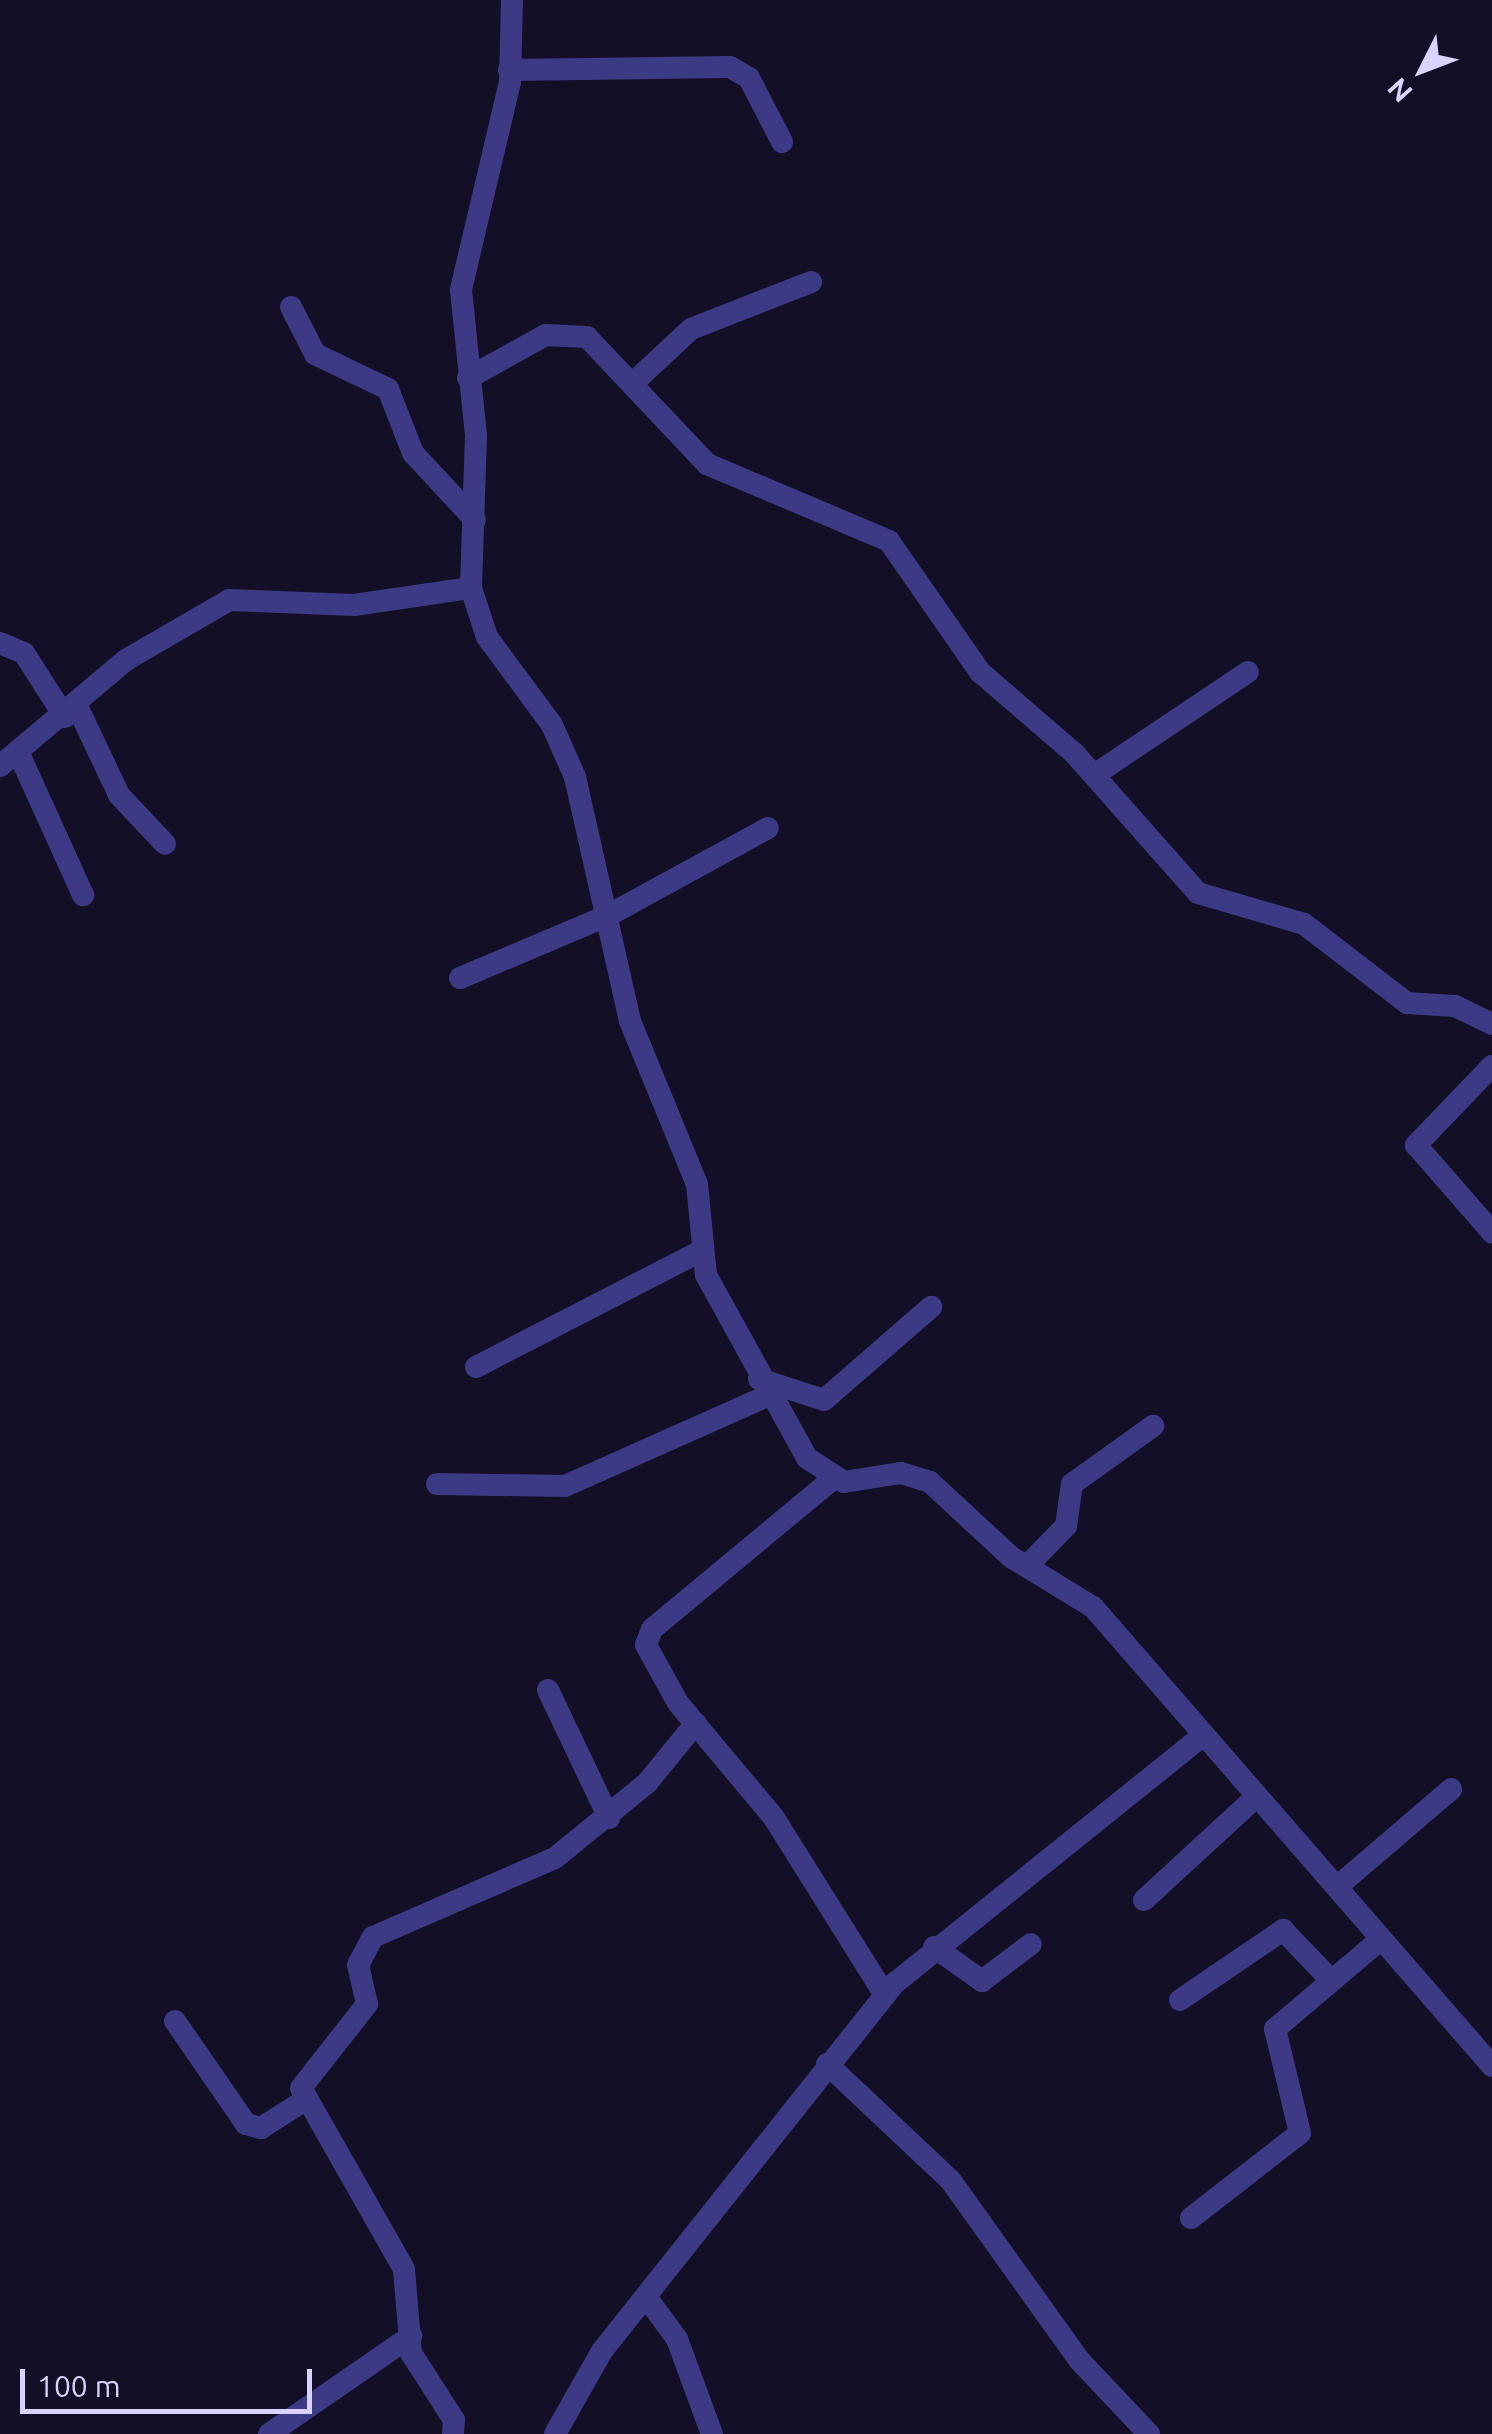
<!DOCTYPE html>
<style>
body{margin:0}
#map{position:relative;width:1492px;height:2434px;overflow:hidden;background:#130f26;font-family:Ubuntu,sans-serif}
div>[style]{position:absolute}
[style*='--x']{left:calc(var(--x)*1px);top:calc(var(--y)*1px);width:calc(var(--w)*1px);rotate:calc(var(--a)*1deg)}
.street>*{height:22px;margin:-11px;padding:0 11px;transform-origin:11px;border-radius:11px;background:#3d3a85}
span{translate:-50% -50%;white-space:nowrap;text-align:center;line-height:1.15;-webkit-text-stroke:9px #130f26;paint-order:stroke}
.north{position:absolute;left:1372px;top:20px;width:100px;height:100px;-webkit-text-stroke:8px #130f26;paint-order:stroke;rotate:228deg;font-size:28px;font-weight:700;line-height:40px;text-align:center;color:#d9d4ff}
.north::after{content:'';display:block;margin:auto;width:35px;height:45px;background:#d9d4ff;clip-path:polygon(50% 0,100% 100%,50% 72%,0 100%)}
.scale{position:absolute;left:20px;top:2369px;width:292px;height:45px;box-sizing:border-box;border:5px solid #d9d4ff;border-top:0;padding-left:12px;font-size:30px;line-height:35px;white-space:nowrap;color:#d9d4ff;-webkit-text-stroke:8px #130f26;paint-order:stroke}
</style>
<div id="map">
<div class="street">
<i style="--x:512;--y:0;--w:82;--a:91.4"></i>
<i style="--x:510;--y:82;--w:214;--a:103.3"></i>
<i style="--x:461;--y:290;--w:147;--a:84.1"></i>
<i style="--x:476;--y:436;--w:152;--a:91.9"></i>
<i style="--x:471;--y:588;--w:52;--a:71.9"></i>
<i style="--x:487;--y:637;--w:109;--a:53.5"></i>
<i style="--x:552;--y:725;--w:57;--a:66.1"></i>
<i style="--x:575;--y:777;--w:250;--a:77.3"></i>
<i style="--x:630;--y:1021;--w:176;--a:67.7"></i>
<i style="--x:697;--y:1184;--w:91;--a:84.4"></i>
<i style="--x:706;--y:1275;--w:209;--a:61.1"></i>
<i style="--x:807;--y:1458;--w:44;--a:33"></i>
<i style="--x:844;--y:1482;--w:58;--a:-9"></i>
<i style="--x:901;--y:1473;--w:30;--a:17"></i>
<i style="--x:930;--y:1482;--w:110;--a:42.8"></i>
<i style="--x:1011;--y:1557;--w:96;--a:31.4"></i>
<i style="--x:1093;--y:1607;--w:608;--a:49"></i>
<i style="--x:509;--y:70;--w:221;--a:-0.8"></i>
<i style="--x:730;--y:67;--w:22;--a:30"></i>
<i style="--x:749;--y:78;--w:72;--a:62.7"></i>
<i style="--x:291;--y:307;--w:53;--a:62.9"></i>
<i style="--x:315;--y:354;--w:81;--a:25.6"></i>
<i style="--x:388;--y:389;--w:69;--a:68.7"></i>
<i style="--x:413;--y:453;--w:91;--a:47.2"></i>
<i style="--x:468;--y:378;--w:89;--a:-28.9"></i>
<i style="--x:546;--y:335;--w:41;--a:2.8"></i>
<i style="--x:587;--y:337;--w:175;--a:46.6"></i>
<i style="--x:707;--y:464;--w:198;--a:22.9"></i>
<i style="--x:889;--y:541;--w:160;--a:55.2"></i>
<i style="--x:980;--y:672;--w:124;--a:40.8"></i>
<i style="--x:1074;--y:753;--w:187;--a:48.5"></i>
<i style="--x:1198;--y:893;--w:110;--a:16.3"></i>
<i style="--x:1304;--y:924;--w:130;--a:37.5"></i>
<i style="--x:1407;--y:1003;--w:48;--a:3.6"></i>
<i style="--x:1455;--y:1006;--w:41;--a:25.9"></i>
<i style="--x:632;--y:384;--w:81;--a:-43"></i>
<i style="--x:691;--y:329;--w:129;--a:-21.4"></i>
<i style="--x:0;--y:643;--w:26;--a:23"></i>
<i style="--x:24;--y:653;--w:76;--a:57.4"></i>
<i style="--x:77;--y:706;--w:98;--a:64.7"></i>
<i style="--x:119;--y:795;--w:67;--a:46.8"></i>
<i style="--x:20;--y:756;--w:153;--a:65.6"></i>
<i style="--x:0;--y:766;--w:165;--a:-40.1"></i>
<i style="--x:126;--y:660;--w:119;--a:-30.2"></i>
<i style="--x:229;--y:600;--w:125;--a:2.3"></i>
<i style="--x:354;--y:605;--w:118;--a:-8.3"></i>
<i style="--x:1094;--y:775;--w:185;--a:-33.8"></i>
<i style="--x:460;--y:978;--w:162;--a:-22.9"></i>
<i style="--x:609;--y:915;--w:181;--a:-28.7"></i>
<i style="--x:1492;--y:1066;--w:110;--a:133.9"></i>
<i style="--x:1416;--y:1145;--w:116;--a:48.9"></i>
<i style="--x:476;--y:1367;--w:253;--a:-27.3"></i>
<i style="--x:759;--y:1379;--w:68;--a:17.9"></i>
<i style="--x:824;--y:1400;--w:142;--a:-41"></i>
<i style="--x:834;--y:1478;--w:236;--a:140.3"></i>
<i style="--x:652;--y:1629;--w:17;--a:111"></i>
<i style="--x:646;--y:1645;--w:66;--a:61.1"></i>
<i style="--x:678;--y:1703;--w:150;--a:50.1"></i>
<i style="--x:774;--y:1818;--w:209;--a:57.9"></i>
<i style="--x:437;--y:1484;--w:128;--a:0.9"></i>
<i style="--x:565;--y:1486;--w:221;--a:-24"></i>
<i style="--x:1027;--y:1566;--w:56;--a:-45.7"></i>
<i style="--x:1066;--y:1526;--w:42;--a:-81.9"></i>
<i style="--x:1072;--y:1484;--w:100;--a:-35.6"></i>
<i style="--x:548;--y:1690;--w:142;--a:64.5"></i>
<i style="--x:1338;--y:1886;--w:149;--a:-40.6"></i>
<i style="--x:1144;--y:1900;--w:152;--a:-42.6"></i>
<i style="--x:934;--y:1947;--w:59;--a:35.3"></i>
<i style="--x:982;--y:1981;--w:61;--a:-37.1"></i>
<i style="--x:1180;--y:2000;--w:125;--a:-34.2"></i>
<i style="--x:1283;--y:1930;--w:69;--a:46.2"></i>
<i style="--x:175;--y:2021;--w:125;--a:55.4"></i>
<i style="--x:246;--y:2124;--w:16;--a:15"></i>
<i style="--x:261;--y:2128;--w:49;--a:-32.4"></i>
<i style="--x:827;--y:2064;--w:170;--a:43.3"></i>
<i style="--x:951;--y:2181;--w:220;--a:54.4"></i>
<i style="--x:1079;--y:2360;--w:102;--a:46.6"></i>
<i style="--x:1191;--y:2218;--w:138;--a:-37.9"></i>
<i style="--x:1300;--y:2133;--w:107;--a:-103.5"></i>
<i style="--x:1275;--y:2029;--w:139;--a:-40.3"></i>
<i style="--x:647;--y:2298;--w:51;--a:53.8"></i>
<i style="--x:677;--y:2339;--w:101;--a:69.8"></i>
<i style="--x:269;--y:2434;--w:173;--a:-34.6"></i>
<i style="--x:453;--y:2434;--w:14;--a:-86"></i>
<i style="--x:454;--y:2420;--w:80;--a:-122.7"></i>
<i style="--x:411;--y:2353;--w:84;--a:-94.8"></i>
<i style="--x:404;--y:2269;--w:208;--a:-119.6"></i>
<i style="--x:301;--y:2088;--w:107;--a:-51.8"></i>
<i style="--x:367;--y:2004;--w:40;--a:-103"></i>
<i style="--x:358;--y:1965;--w:32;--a:-62"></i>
<i style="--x:373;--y:1937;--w:198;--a:-23.5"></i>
<i style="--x:555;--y:1858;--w:119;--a:-39.2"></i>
<i style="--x:647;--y:1783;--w:77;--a:-50.8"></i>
<i style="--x:555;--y:2434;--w:95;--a:-60.5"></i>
<i style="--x:602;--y:2351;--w:470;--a:-51.5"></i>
<i style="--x:895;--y:1983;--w:393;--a:-38.8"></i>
</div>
<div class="north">N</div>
<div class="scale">100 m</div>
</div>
